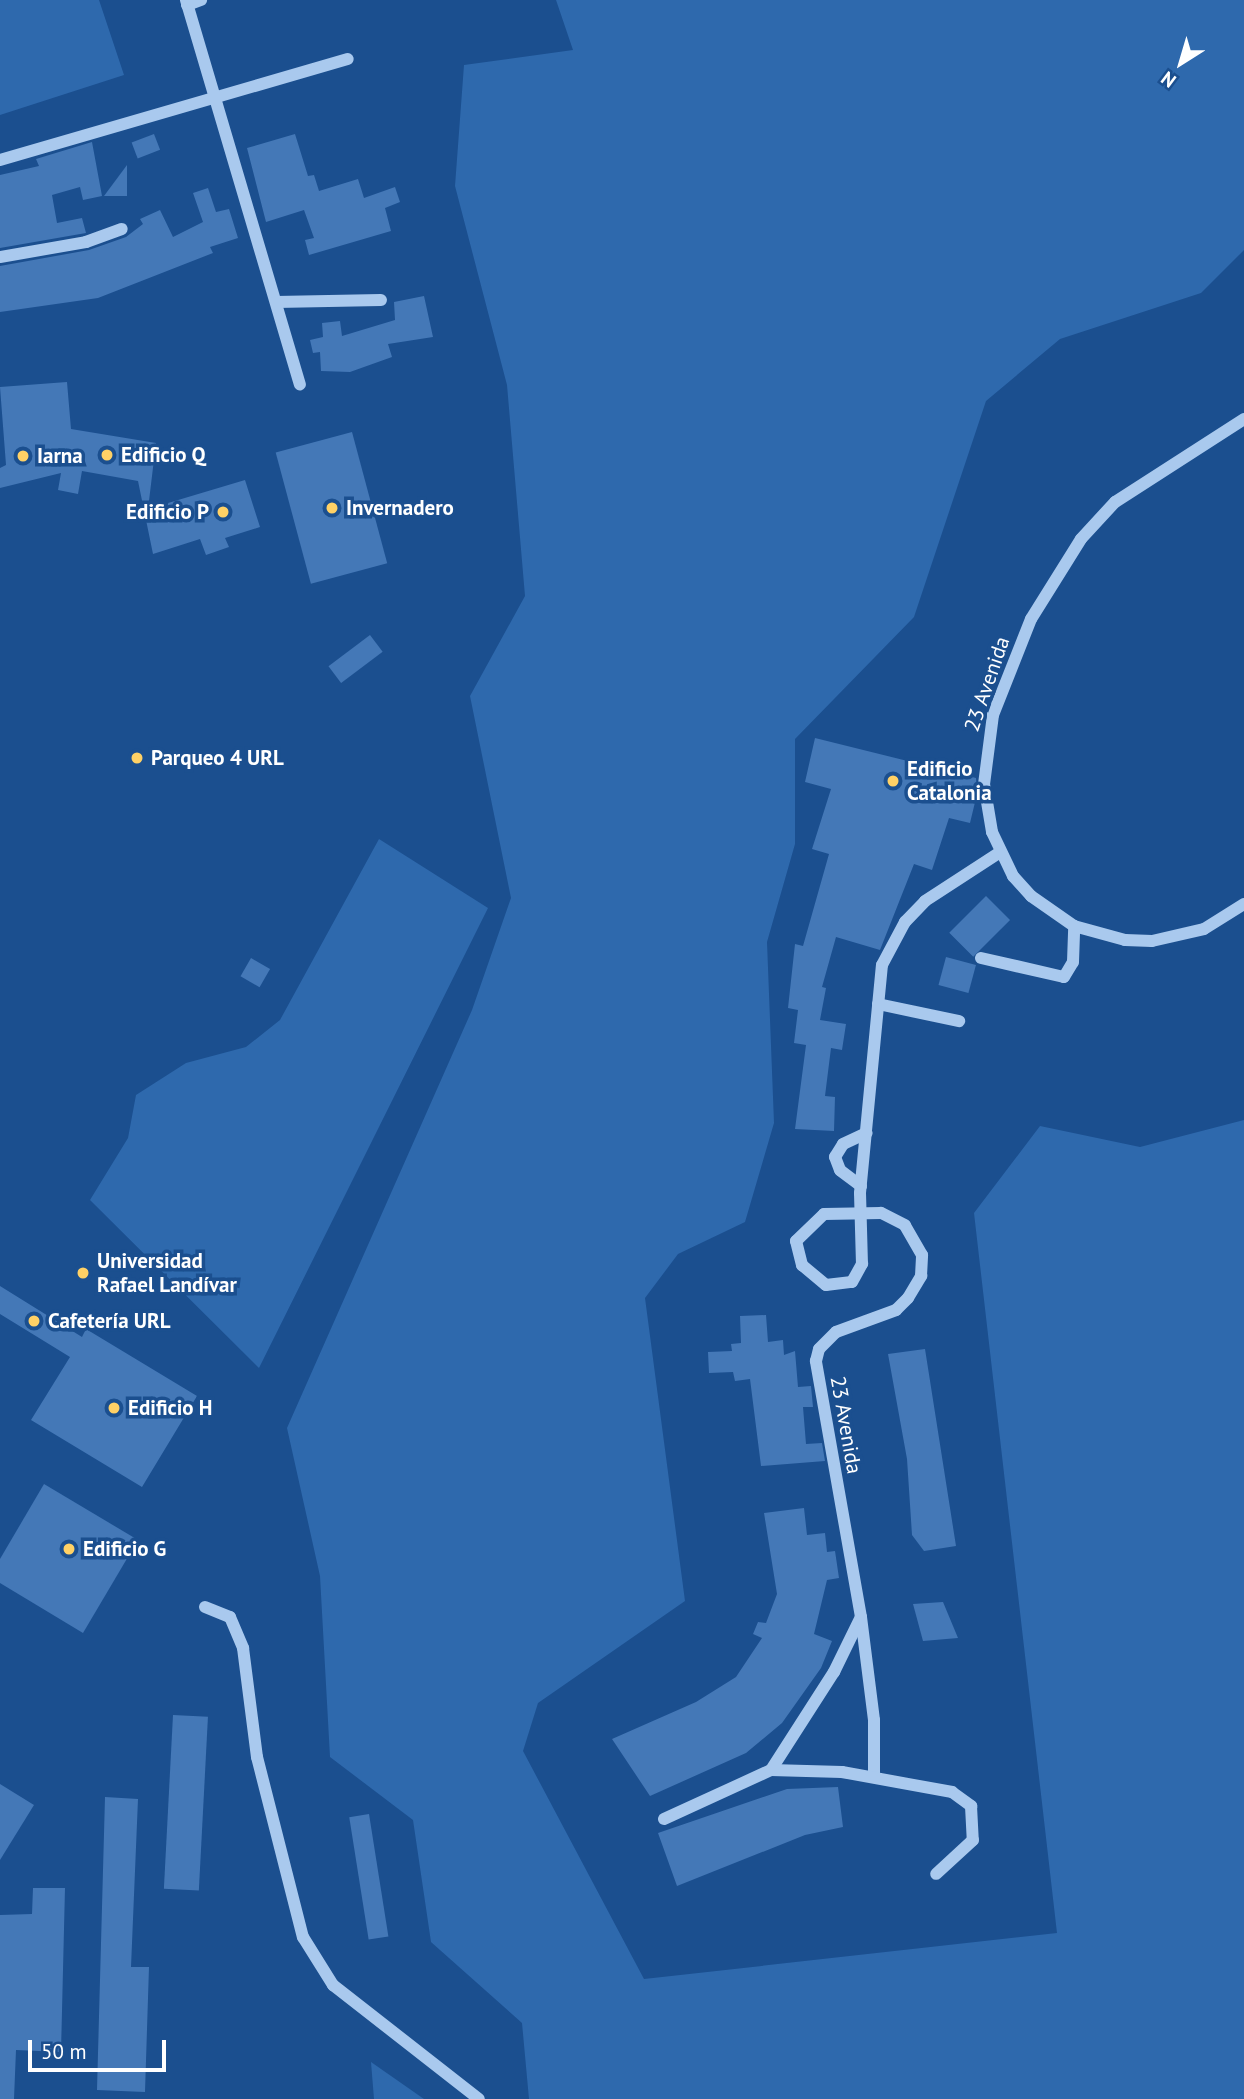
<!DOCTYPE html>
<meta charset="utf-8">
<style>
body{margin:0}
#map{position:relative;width:1244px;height:2099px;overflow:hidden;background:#1b4f8f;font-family:"PT Sans",sans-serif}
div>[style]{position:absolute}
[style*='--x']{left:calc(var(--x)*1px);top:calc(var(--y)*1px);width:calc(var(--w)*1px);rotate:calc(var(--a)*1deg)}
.green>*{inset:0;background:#2e69ad}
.building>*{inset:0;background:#4478b7;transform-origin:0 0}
.minor>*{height:12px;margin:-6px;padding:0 6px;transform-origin:6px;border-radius:6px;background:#a9c9ee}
.minor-bridge>*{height:12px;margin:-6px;padding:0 6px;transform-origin:6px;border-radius:6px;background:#a9c9ee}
.dots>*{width:19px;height:19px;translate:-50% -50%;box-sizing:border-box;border:4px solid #1b4f8f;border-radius:50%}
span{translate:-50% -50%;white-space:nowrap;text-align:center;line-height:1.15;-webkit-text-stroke:7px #1b4f8f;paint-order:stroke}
.poi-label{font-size:21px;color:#fff;font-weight:700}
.left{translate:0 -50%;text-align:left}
.right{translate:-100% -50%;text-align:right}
.street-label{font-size:21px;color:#fff}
.north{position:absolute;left:1146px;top:28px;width:70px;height:70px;-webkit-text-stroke:5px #1b4f8f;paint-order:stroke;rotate:217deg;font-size:19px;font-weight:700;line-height:28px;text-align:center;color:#fff}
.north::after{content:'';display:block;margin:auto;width:24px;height:32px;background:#fff;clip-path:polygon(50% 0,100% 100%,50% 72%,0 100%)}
.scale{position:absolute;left:28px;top:2040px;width:138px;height:32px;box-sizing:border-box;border:4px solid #fff;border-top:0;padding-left:9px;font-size:21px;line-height:24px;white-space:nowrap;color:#fff;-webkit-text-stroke:5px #1b4f8f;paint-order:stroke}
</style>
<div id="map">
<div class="green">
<i style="clip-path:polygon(0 0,99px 0,124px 75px,0 115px)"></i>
<i style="clip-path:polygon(556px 0,1244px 0,1244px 250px,1201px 293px,1060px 339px,986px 401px,914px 617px,795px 739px,795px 844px,767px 942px,774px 1123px,745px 1222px,678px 1254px,645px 1298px,685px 1601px,538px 1703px,523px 1751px,644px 1979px,1057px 1933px,974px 1213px,1040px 1126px,1140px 1147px,1244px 1120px,1244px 2099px,529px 2099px,522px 2023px,431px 1942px,413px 1820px,330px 1757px,320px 1576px,287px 1428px,472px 1010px,511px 898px,470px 696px,525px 596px,507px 385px,455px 186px,464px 65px,573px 50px)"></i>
<i style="clip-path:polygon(379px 839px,488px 908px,259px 1368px,90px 1200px,128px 1138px,136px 1095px,186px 1063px,246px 1047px,280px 1020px)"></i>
<i style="clip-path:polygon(371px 2062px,424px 2099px,374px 2099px)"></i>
</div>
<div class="building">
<i style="left:154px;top:134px;width:17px;height:24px;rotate:69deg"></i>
<i style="clip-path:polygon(295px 134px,308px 176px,314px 175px,319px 191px,358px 179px,364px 198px,395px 187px,400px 202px,385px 208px,391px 231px,309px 255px,305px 240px,314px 238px,304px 210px,266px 222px,247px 148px)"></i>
<i style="clip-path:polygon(92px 142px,102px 196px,83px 200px,80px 187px,52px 195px,57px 223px,82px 218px,86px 233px,0 248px,0 175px,39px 166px,36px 159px)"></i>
<i style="clip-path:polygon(127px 165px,127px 196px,104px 196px)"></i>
<i style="clip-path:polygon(208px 188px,216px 212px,229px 209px,238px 238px,210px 247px,213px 253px,98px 298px,0 312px,0 266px,89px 250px,126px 237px,143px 224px,140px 219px,160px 210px,173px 237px,203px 222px,193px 193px)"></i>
<i style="clip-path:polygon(424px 296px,433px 337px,388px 344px,392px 357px,350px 372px,321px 371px,320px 352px,313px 353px,310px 340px,323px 337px,322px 323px,340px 321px,342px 336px,395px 320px,394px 302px)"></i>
<i style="clip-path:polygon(67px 382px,71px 429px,156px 443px,148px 509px,245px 480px,260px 527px,225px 538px,229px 547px,206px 555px,200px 539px,153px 554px,138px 481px,82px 471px,78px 494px,58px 490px,61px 473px,0 488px,0 468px,6px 465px,0 387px)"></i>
<i style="left:352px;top:432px;width:136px;height:79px;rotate:75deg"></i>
<i style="left:370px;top:635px;width:21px;height:52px;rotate:53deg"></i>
<i style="clip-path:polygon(815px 738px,976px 778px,977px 794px,970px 823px,949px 818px,932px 870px,914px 864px,880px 950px,836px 937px,822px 987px,826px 988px,820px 1020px,846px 1024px,842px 1050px,831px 1048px,825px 1096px,835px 1097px,834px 1131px,795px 1129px,806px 1045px,794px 1043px,798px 1010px,788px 1008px,795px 944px,803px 946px,829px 854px,812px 849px,831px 789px,805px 782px)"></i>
<i style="left:986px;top:896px;width:34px;height:52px;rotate:45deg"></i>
<i style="left:946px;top:957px;width:31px;height:29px;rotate:15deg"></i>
<i style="left:251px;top:958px;width:22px;height:21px;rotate:30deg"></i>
<i style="clip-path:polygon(0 1286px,82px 1337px,86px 1329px,197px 1396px,142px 1487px,31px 1420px,70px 1357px,0 1314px)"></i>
<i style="clip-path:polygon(766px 1315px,768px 1342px,783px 1340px,784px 1355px,795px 1351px,798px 1387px,811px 1386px,813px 1407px,803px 1407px,806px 1444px,822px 1443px,825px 1461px,761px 1466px,750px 1379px,735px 1381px,733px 1372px,709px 1373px,708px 1352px,732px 1351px,731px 1344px,741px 1343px,740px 1316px)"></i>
<i style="clip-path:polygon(925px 1349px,956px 1546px,924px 1551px,912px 1535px,907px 1459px,888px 1354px)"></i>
<i style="clip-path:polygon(44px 1484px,138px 1540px,83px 1633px,0 1583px,0 1559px)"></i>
<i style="clip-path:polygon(804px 1508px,807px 1535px,825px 1533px,827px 1552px,835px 1551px,839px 1578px,827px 1580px,814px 1634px,832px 1641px,821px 1668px,782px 1723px,746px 1753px,650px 1796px,612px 1739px,696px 1702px,736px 1677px,762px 1638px,753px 1634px,758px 1622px,766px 1623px,777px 1594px,764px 1513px)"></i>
<i style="clip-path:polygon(943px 1602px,958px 1638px,923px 1641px,913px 1604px)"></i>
<i style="left:173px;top:1715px;width:35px;height:174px;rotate:3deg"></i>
<i style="clip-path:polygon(0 1784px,34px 1805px,0 1860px)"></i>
<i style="clip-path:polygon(838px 1787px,843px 1827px,805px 1835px,677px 1886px,658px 1833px,787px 1789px)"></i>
<i style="clip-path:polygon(105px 1797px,138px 1799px,131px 1967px,149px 1967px,145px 2092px,97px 2090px)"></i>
<i style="left:369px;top:1814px;width:124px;height:20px;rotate:81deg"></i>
<i style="clip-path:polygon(33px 1888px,65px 1888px,61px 2052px,16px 2050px,14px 2099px,0 2099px,0 1915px,32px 1914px)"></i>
</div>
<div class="minor">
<i style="--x:186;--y:0;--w:401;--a:73.5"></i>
<i style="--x:187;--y:5;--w:15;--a:-20"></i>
<i style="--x:0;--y:160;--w:362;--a:-16.2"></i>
<i style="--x:0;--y:257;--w:87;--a:-9.9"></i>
<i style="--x:86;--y:242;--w:38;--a:-20"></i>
<i style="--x:276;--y:302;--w:105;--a:-1.1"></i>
<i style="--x:1244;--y:419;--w:153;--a:147.2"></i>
<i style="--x:1115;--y:502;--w:50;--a:132.6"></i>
<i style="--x:1081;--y:539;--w:94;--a:122"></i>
<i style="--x:1031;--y:619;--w:103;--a:111.6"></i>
<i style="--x:993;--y:715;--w:70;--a:97.4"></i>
<i style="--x:984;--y:784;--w:49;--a:80.5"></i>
<i style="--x:992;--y:832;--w:49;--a:64.5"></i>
<i style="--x:1013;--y:876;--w:27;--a:48"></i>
<i style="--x:1031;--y:896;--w:52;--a:34.9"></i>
<i style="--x:1074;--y:926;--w:53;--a:15.4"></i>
<i style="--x:1125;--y:940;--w:27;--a:2"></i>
<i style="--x:1152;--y:941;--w:53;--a:-13"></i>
<i style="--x:1204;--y:929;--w:47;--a:-32"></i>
<i style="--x:981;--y:958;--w:85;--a:12.9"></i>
<i style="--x:1064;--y:977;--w:17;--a:-59"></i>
<i style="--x:1073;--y:962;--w:36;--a:-88"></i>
<i style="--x:878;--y:1004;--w:83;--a:11.9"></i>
<i style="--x:861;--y:1186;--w:26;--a:-143"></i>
<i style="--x:840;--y:1170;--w:14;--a:-111"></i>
<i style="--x:835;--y:1157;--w:15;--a:-58"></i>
<i style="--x:843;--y:1144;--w:26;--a:-25"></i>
<i style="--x:860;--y:1193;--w:229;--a:-84.5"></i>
<i style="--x:882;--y:965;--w:49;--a:-61.9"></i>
<i style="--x:905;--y:922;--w:29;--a:-46"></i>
<i style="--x:925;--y:901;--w:88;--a:-33"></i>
<i style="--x:205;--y:1607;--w:27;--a:22"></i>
<i style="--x:230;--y:1617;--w:34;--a:67"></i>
<i style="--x:243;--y:1648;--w:110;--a:82.7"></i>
<i style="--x:257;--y:1757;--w:186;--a:75.7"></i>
<i style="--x:303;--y:1937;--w:57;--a:58"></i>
<i style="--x:333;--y:1985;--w:185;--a:38"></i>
<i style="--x:861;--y:1617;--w:104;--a:82.8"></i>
<i style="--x:874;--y:1720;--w:57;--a:90"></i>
<i style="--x:771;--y:1770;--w:71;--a:1.6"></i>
<i style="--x:842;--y:1772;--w:112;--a:10.3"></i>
<i style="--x:952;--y:1792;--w:24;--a:36"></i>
<i style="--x:971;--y:1806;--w:34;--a:87"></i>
<i style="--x:973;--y:1840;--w:50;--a:137.4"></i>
<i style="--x:664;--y:1819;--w:118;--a:-24.6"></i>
<i style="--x:771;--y:1770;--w:117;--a:-57.3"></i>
<i style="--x:834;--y:1672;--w:61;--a:-63.9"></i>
<i style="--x:861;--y:1617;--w:260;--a:-100"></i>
<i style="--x:816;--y:1361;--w:12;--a:-76"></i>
<i style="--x:819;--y:1349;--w:24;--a:-45"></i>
<i style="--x:836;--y:1332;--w:64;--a:-20.1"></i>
<i style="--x:896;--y:1310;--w:17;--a:-45"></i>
<i style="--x:908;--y:1298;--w:26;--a:-59"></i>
<i style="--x:921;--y:1276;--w:21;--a:-87"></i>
<i style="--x:922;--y:1255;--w:34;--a:-120"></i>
<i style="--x:905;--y:1225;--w:27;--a:-153"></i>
<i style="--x:881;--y:1213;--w:57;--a:179"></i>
<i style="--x:824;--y:1214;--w:39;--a:136"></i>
<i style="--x:796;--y:1241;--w:25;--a:76"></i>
<i style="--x:802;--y:1265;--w:31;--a:40"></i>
<i style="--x:826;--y:1285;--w:26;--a:-7"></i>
<i style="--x:852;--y:1282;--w:21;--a:-61"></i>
</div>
<div class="minor-bridge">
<i style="--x:860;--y:1193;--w:71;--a:88.4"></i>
</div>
<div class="dots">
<i style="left:107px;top:455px;background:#ffd166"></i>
<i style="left:23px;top:456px;background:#ffd166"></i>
<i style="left:332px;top:508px;background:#ffd166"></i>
<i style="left:223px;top:512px;background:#ffd166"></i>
<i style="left:137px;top:758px;background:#ffd166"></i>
<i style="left:893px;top:781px;background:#ffd166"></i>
<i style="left:83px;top:1273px;background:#ffd166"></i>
<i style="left:34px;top:1321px;background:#ffd166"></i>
<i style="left:114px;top:1408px;background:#ffd166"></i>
<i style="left:69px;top:1549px;background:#ffd166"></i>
</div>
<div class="poi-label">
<span class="left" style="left:121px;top:455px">Edificio Q</span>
<span class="left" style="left:37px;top:456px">Iarna</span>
<span class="left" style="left:346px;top:508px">Invernadero</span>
<span class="right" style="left:209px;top:512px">Edificio P</span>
<span class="left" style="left:151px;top:758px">Parqueo 4 URL</span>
<span class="left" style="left:907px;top:781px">Edificio<br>Catalonia</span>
<span class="left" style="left:97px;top:1273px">Universidad<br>Rafael Landívar</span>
<span class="left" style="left:48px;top:1321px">Cafetería URL</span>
<span class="left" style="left:128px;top:1408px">Edificio H</span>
<span class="left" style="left:83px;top:1549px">Edificio G</span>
</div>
<div class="street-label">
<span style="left:987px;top:684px;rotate:-71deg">23 Avenida</span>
<span style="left:846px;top:1425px;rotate:80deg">23 Avenida</span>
</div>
<div class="north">N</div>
<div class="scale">50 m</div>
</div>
